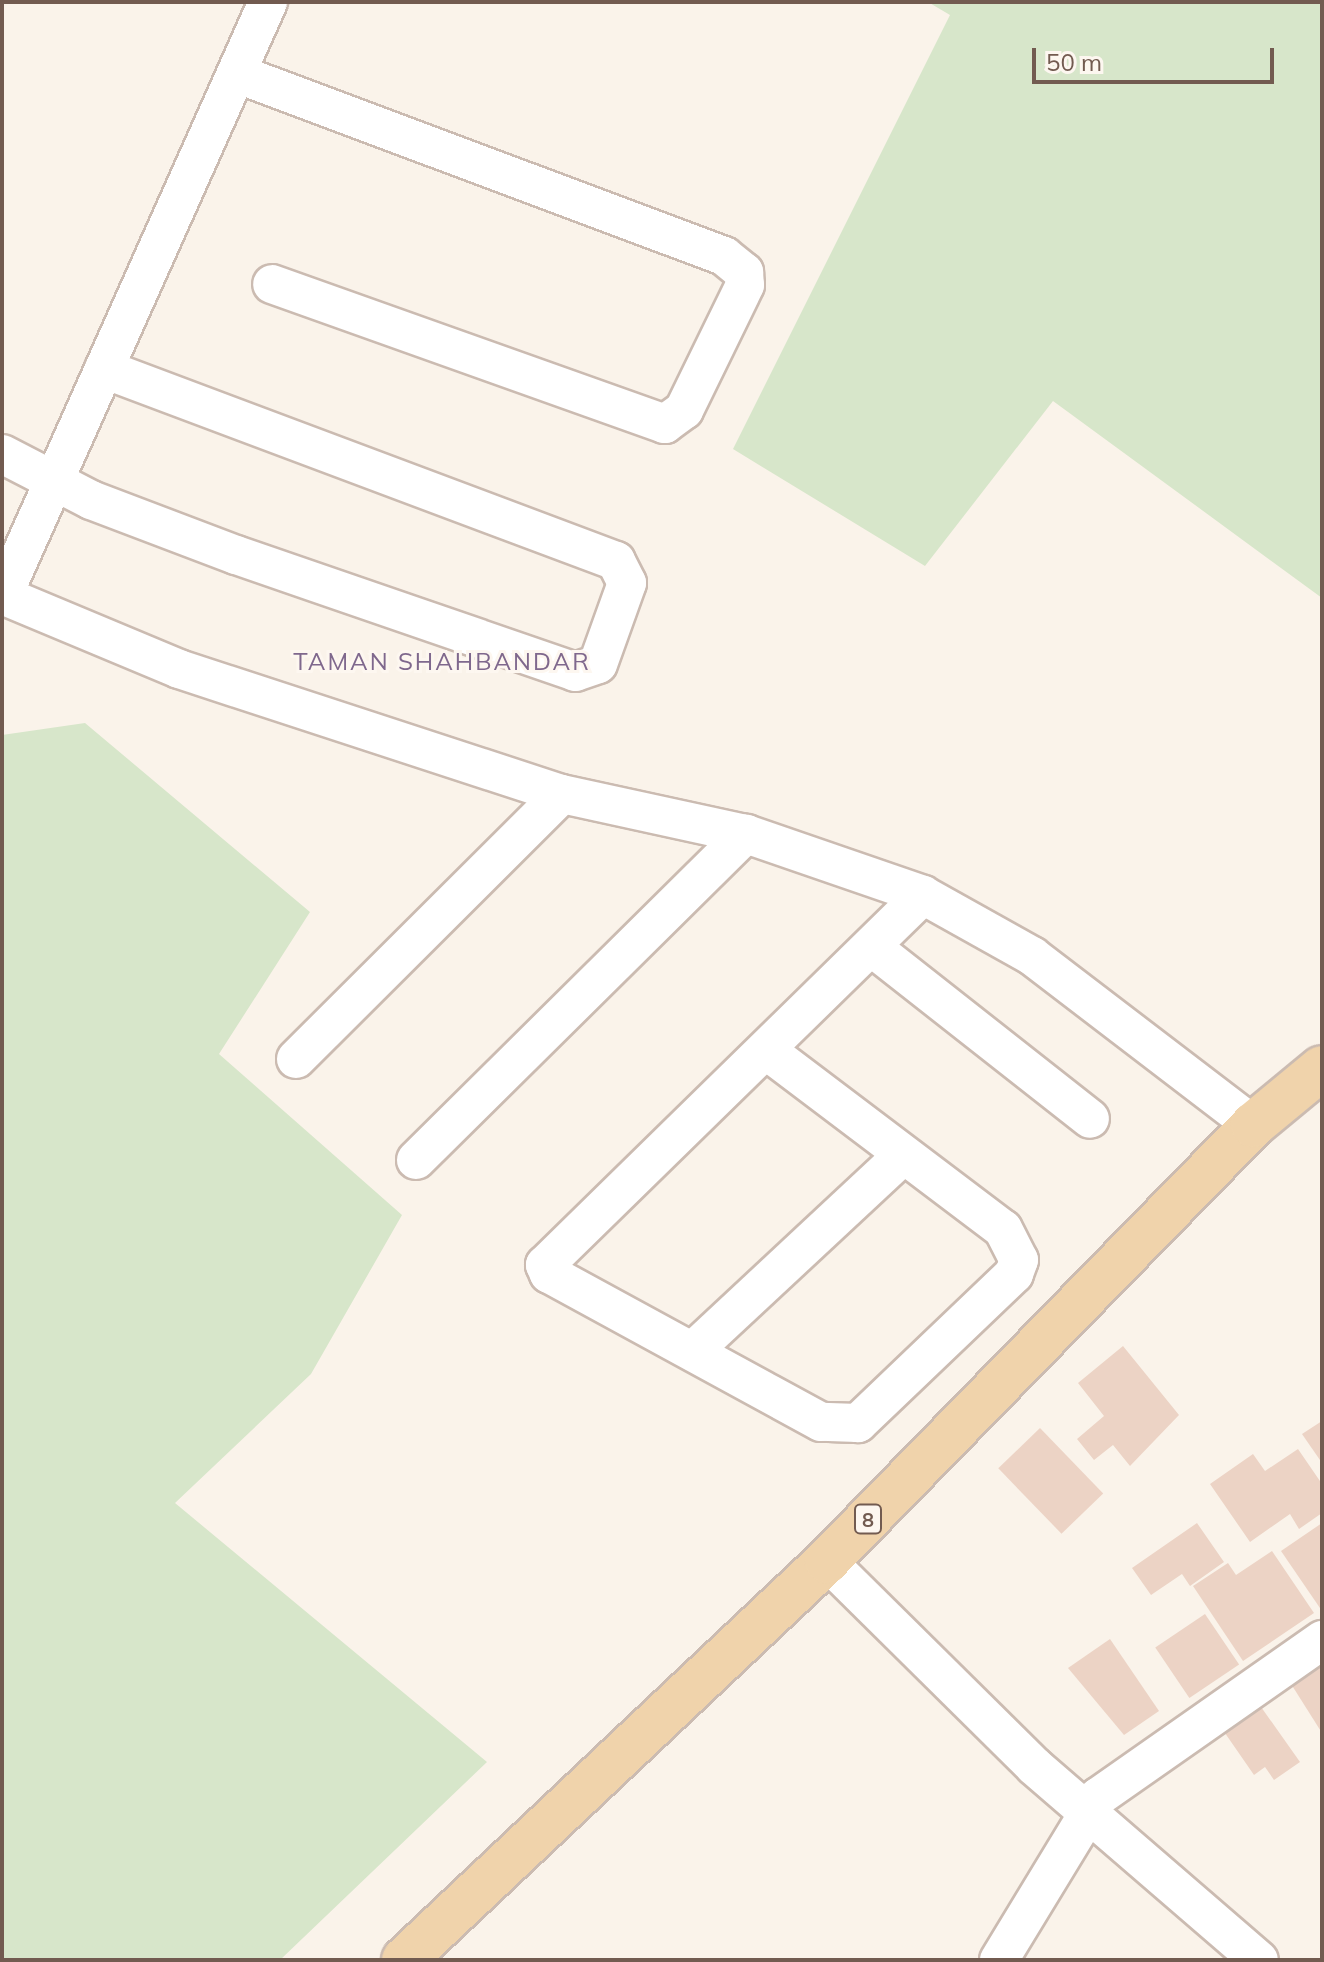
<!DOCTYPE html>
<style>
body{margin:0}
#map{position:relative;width:1324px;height:1962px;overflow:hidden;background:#faf3ea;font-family:Mulish,sans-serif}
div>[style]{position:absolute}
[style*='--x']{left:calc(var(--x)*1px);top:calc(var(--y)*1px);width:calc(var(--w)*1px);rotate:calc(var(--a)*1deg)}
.green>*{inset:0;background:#d7e6ca}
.building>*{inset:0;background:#ecd3c5;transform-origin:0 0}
.roads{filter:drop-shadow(2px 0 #cbbbb1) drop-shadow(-2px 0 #cbbbb1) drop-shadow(0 2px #cbbbb1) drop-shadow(0 -2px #cbbbb1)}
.minor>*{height:38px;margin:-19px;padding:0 19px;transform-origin:19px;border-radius:19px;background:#fff}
.major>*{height:44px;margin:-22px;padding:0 22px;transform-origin:22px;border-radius:22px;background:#f0d3ab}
span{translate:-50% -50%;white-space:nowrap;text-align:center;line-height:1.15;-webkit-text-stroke:6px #fdf7f0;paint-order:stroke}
.shield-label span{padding:2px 6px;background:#fdf7f0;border:2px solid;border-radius:6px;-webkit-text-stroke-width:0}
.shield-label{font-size:20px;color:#725b50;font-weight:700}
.neighbourhood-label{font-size:24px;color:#7f688d;letter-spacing:2px}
.frame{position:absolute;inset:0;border:4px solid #725b50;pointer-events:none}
.scale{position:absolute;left:1032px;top:48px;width:242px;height:36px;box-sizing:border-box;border:4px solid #725b50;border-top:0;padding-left:10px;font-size:24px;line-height:28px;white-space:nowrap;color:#725b50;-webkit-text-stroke:6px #fdf7f0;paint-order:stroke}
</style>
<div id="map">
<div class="green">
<i style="clip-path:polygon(928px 2px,1322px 2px,1322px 598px,1053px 401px,925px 566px,733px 449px,950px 15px)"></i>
<i style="clip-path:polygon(85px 723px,310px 912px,219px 1054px,402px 1215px,311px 1374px,175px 1503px,487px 1762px,280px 1960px,2px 1960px,2px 735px)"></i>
</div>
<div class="building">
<i style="clip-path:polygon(1123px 1346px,1179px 1415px,1130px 1466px,1113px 1445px,1094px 1460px,1077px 1439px,1104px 1416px,1078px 1383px)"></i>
<i style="clip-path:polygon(1322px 1421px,1322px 1463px,1302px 1434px)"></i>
<i style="left:1040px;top:1428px;width:91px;height:58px;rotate:46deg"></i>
<i style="clip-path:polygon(1298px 1449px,1322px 1484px,1322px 1513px,1299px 1529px,1290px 1514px,1250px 1542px,1210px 1484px,1253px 1454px,1265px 1471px)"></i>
<i style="clip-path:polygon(1197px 1523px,1224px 1562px,1190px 1586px,1182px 1574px,1151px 1595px,1132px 1568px)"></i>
<i style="clip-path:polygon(1322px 1523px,1322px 1611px,1281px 1551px)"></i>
<i style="clip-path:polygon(1272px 1551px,1314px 1613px,1243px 1661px,1193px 1586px,1228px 1563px,1236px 1575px)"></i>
<i style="left:1205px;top:1614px;width:61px;height:60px;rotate:56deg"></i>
<i style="clip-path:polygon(1110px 1639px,1159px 1711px,1124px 1735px,1068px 1668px)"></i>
<i style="clip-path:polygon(1322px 1653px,1322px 1733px,1286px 1676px)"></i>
<i style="clip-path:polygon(1254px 1697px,1300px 1762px,1274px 1780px,1265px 1767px,1254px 1775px,1218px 1723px)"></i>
</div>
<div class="roads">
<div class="minor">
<i style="--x:238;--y:74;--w:519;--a:20.53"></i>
<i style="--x:724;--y:256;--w:26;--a:39"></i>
<i style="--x:744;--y:272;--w:13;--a:86"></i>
<i style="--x:745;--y:285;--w:139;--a:116"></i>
<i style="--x:684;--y:410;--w:24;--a:144"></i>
<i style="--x:665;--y:424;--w:417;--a:-160.4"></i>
<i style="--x:2;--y:454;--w:100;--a:27.3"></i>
<i style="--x:91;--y:500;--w:155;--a:20.8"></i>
<i style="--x:236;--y:555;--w:359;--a:19"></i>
<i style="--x:575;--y:672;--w:24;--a:-19"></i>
<i style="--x:598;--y:664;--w:86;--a:-70.3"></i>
<i style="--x:627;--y:583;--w:25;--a:-117"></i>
<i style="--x:616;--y:561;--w:547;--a:-159.44"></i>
<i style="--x:2;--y:595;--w:192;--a:22.7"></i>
<i style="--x:179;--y:669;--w:403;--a:18.1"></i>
<i style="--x:562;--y:794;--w:188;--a:12.3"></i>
<i style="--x:746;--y:834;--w:187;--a:19"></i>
<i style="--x:923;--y:895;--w:125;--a:29.2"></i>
<i style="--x:1032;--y:956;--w:278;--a:37.4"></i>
<i style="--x:3;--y:595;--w:650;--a:-65.92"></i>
<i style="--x:873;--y:948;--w:276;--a:38.2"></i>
<i style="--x:766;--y:1050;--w:297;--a:37.1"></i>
<i style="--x:1003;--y:1229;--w:35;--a:63"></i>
<i style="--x:1019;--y:1260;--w:15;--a:110"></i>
<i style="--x:1014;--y:1274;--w:216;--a:136.3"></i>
<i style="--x:858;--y:1423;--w:37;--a:-178"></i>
<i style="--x:821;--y:1422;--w:310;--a:-151.4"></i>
<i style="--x:549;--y:1274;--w:10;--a:-114"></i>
<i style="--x:545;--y:1265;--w:529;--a:-44.39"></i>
<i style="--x:296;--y:1059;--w:375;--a:-44.9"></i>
<i style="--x:416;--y:1160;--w:464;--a:-44.7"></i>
<i style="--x:693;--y:1351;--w:286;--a:-43"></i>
<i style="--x:827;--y:1561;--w:291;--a:44.7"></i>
<i style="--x:1034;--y:1766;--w:297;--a:40.8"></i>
<i style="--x:999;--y:1960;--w:191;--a:-58.7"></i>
<i style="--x:1098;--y:1797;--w:274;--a:-35"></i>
</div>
<div class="major">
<i style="--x:404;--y:1960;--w:581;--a:-43.33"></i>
<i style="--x:827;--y:1561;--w:610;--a:-45.66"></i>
<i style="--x:1253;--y:1125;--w:89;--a:-39.6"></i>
</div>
</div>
<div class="shield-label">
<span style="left:868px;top:1519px">8</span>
</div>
<div class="neighbourhood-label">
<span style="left:442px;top:662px">TAMAN SHAHBANDAR</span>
</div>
<div class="frame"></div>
<div class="scale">50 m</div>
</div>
